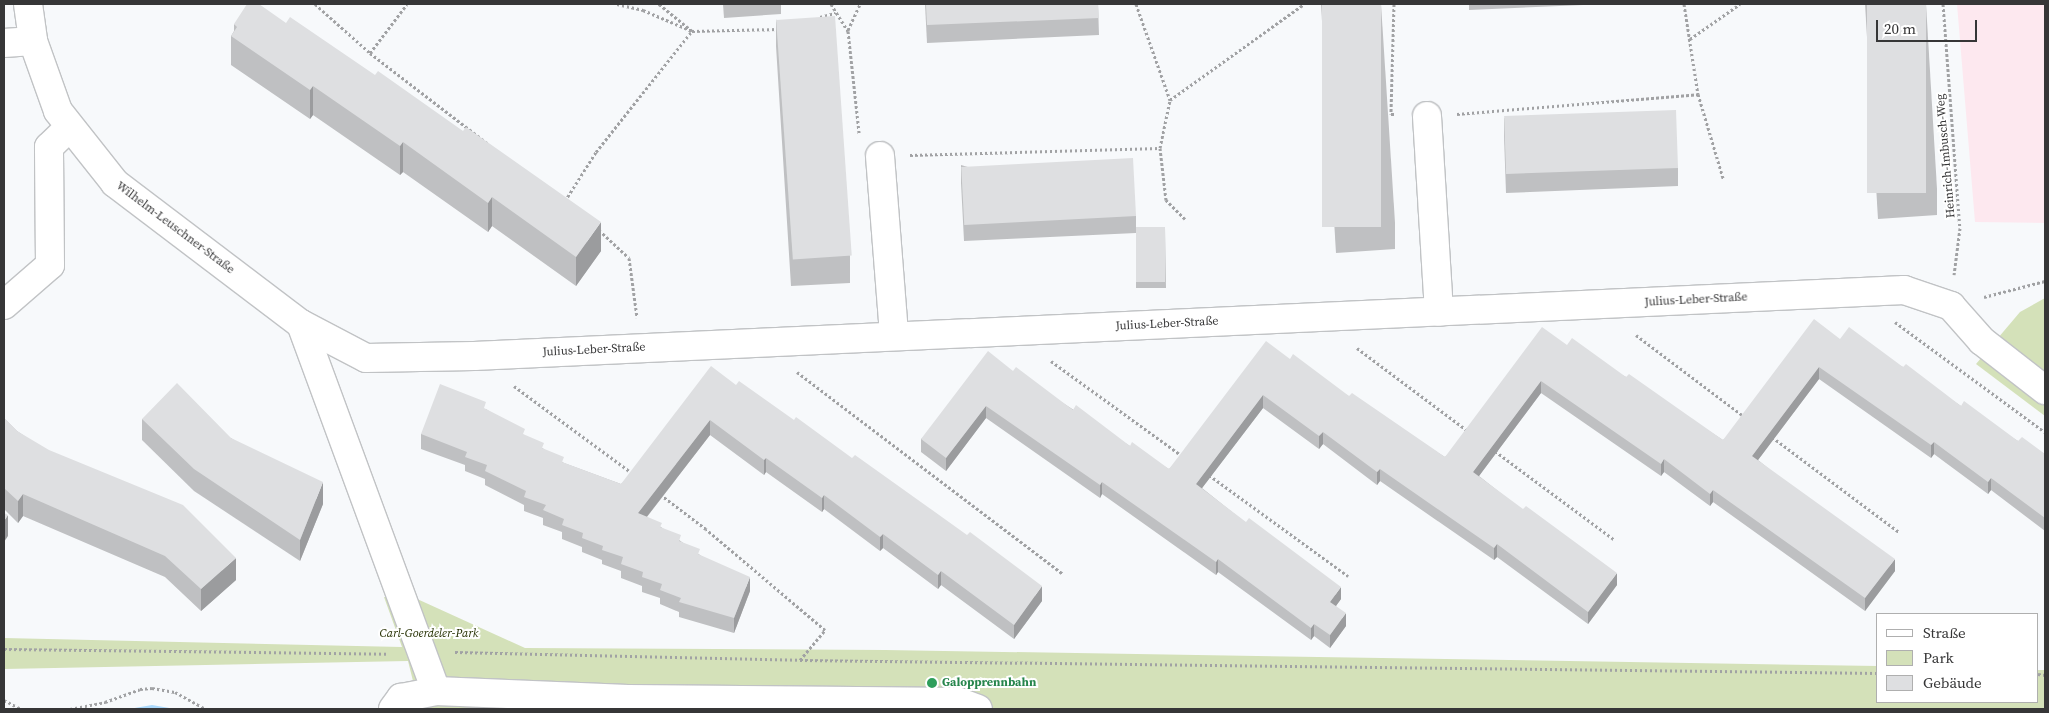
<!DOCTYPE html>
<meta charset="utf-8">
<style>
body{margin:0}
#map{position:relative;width:2049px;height:713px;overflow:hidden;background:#f7f9fb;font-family:"Source Serif 4",serif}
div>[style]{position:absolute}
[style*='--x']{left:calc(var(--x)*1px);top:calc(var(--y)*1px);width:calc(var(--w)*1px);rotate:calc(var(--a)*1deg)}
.education>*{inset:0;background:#fde8ef}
.green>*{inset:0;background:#d4e1b9}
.water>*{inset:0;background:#aad8fb}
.path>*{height:3px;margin-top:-1.5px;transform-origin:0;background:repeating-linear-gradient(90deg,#a1a2a4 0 2.5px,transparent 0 5px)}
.roads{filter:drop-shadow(1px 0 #c1c3c5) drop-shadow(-1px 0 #c1c3c5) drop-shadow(0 1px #c1c3c5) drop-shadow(0 -1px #c1c3c5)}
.minor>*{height:28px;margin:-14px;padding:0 14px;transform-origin:14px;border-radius:14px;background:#fff}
.wall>*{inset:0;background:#bfc0c2}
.shaded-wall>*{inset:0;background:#9b9c9e}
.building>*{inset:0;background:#dedfe1;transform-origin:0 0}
.dots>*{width:14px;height:14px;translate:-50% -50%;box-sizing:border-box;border:2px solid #fff;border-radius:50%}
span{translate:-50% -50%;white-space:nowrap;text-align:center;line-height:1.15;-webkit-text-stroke:4px #fff;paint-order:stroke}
.street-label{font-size:12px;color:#363637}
.park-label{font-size:12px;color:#242f00;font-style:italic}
.leisure-label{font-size:12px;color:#27864d;font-weight:700}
.left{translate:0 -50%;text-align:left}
.frame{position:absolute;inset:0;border:5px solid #363637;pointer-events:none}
.legend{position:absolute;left:1876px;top:613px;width:162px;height:90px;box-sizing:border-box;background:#fff;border:1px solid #afafaf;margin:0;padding:6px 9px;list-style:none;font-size:15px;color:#363637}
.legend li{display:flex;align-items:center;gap:10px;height:25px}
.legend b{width:25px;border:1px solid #afafaf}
.scale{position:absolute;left:1876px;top:20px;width:101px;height:22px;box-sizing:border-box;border:2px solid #363637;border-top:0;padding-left:6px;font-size:15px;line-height:18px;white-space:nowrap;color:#363637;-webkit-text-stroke:4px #fff;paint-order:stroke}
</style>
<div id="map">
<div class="education">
<i style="clip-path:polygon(1957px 4px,2045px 4px,2045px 223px,1975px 222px)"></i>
</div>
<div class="green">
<i style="clip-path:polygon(2045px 298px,2045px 416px,1976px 364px,2020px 312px)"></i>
<i style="clip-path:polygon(384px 597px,415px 598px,525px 648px,885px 650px,1878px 666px,1878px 702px,2038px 702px,2038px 670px,2045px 670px,2045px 709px,420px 709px,408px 661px,4px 669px,4px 638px,402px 647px)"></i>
</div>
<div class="water">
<i style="clip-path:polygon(152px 705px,175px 709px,129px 709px)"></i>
</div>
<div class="path">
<i style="--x:315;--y:4;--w:74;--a:41.7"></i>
<i style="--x:370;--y:53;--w:148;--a:37.6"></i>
<i style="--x:617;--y:4;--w:27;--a:13"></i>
<i style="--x:643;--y:10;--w:53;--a:23.2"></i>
<i style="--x:692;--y:31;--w:86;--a:-1.3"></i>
<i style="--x:831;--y:4;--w:32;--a:58"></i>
<i style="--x:848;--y:31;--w:103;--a:83.8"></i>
<i style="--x:1136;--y:4;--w:102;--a:70.5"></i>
<i style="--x:1394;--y:4;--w:110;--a:91.6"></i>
<i style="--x:1391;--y:114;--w:5;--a:0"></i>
<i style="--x:1684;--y:4;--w:91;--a:81.2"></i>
<i style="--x:1698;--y:94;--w:88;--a:73.4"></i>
<i style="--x:1943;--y:4;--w:225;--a:85.7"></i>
<i style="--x:1960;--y:228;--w:47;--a:97.3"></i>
<i style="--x:820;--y:17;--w:16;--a:-15"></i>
<i style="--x:848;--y:30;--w:29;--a:-65"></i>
<i style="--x:1690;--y:39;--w:61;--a:-35"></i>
<i style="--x:370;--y:53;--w:61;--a:-52.9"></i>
<i style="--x:1457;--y:114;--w:242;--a:-4.7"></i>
<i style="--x:910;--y:155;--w:250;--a:-1.6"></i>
<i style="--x:565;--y:201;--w:58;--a:-57.7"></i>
<i style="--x:596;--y:152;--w:154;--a:-51.6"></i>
<i style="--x:692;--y:31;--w:43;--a:-140.7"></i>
<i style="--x:1185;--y:219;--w:27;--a:-135"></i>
<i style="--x:1166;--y:200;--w:52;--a:-96.6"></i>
<i style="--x:1160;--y:148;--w:49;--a:-78.2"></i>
<i style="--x:1170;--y:100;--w:165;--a:-35.6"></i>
<i style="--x:599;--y:230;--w:41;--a:43"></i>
<i style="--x:629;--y:258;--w:60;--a:82.3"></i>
<i style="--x:1984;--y:297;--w:63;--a:-14.7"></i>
<i style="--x:1895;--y:322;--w:186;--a:36.3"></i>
<i style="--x:1636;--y:335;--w:136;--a:37"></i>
<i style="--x:1357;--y:348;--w:139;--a:36.8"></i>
<i style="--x:1051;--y:361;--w:162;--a:35.9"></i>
<i style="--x:797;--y:372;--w:334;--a:37.2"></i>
<i style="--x:514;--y:386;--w:147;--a:36.4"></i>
<i style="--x:1772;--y:437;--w:159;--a:36.8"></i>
<i style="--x:1495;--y:451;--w:149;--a:36.6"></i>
<i style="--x:1209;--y:475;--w:172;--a:36"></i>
<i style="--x:4;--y:649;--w:384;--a:0.7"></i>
<i style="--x:455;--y:652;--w:345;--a:1.3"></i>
<i style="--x:800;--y:660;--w:39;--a:-50"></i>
<i style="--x:825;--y:630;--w:156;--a:-139.7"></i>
<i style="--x:706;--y:529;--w:56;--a:-142.9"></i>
<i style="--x:800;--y:660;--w:1078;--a:0.69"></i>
<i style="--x:2038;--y:674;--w:7;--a:8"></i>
<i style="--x:4;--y:700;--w:19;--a:28"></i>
<i style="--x:70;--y:709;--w:36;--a:-11"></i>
<i style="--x:105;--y:702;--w:37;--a:-20"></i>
<i style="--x:140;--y:689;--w:12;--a:-5"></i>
<i style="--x:152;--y:688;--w:23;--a:10"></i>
<i style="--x:175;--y:692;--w:35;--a:29"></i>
</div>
<div class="roads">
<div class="minor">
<i style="--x:28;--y:4;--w:37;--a:82"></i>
<i style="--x:33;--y:41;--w:74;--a:70.3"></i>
<i style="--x:58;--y:111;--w:92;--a:51.6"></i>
<i style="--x:115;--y:183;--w:233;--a:37.2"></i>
<i style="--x:301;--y:324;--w:73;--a:27.6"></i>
<i style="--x:366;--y:358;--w:108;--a:-1.1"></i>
<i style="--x:474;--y:356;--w:1432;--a:-2.64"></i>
<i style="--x:1904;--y:290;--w:50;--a:18.8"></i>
<i style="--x:1951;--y:306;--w:47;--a:48.5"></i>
<i style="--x:1982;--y:341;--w:80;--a:37.9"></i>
<i style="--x:4;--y:43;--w:29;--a:-4"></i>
<i style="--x:1427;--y:116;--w:196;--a:86.5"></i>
<i style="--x:880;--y:156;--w:180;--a:85.5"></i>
<i style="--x:4;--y:305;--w:61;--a:-41"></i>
<i style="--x:50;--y:265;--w:118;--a:-90.5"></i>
<i style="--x:49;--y:147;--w:28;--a:-44"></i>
<i style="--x:301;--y:324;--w:391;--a:69.8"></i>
<i style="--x:436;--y:691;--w:192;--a:2.4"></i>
<i style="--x:628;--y:699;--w:10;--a:90"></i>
<i style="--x:628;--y:699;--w:331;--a:0.5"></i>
<i style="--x:959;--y:702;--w:20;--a:20"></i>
<i style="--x:393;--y:709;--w:14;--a:-54"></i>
<i style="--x:401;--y:698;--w:36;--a:-11"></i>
</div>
</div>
<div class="wall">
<i style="clip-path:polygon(723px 4px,781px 4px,781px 14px,724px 18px)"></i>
<i style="clip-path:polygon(925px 4px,1098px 4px,1099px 35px,927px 43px)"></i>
<i style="clip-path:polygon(1321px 4px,1381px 4px,1395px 223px,1395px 249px,1336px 253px)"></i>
<i style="clip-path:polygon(1469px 4px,1607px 4px,1469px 10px)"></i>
<i style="clip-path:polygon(1865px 4px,1926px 4px,1937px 189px,1937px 215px,1878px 219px)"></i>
<i style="clip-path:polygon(776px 19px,850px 256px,850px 283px,791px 286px,776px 46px)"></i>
<i style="clip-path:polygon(234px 24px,601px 251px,576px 286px,492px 226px,488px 232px,403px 172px,400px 175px,313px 115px,310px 119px,231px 65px,231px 36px,234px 31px)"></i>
<i style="clip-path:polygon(1504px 118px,1678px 168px,1678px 186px,1506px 193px,1504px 136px)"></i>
<i style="clip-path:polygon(961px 165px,1136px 216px,1136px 227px,1165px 227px,1166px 288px,1136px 288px,1136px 233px,964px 241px,961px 183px)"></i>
<i style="clip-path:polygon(1840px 339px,1903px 367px,1961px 406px,2018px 441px,2045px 454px,2045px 531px,1991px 490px,1988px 494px,1934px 454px,1931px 458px,1819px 379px,1758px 460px,1895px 571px,1865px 611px,1713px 502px,1710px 506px,1664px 472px,1661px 476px,1541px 393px,1479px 476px,1617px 585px,1588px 624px,1497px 557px,1494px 560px,1380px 481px,1377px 485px,1323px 444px,1319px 449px,1263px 408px,1202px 488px,1341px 599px,1336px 606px,1346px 626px,1330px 648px,1314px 636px,1311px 640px,1218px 572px,1216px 575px,1102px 494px,1100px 498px,986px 418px,946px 471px,921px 452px,921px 439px,1013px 371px,1130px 446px,1169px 469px,1290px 359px,1445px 457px,1567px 345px,1626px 377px,1723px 440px)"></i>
<i style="clip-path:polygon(736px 385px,1042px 601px,1014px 639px,941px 585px,938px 589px,883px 548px,880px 551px,824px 509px,822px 512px,766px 472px,764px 475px,710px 435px,647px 517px,750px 591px,734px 633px,679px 617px,679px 612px,660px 604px,660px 598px,642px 592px,642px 586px,621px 578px,621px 571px,602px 564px,602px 560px,582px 552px,582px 547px,562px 539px,562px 532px,543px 525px,543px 518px,524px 511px,524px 505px,485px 485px,485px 479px,465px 471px,465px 465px,421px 449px,421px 434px,486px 409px,564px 463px,621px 484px)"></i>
<i style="clip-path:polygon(4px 418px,17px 431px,236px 580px,201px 611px,165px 577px,23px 516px,18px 523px,4px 509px)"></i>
<i style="clip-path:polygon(142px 419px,231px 438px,323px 504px,300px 561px,194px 491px,142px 440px)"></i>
</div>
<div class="shaded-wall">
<i style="clip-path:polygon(313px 86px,313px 115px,310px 119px,310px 90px)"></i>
<i style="clip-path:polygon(403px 142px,403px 172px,400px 175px,400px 146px)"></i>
<i style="clip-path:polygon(492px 197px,492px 226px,488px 232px,488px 203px)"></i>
<i style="clip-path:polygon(601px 222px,601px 251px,576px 286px,576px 257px)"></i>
<i style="clip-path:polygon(1819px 367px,1819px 379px,1752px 468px,1752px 456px)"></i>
<i style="clip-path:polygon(1541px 381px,1541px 393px,1473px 484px,1473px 472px)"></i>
<i style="clip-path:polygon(1263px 395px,1263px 408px,1196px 496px,1196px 484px)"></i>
<i style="clip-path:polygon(986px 406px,986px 418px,946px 471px,946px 458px)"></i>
<i style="clip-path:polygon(710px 420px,710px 435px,638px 528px,638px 513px)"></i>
<i style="clip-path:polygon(1323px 432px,1323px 444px,1319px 449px,1319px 436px)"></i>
<i style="clip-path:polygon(1934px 442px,1934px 454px,1931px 458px,1931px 445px)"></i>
<i style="clip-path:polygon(766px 458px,766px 472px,764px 475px,764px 460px)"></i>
<i style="clip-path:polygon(1664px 459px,1664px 472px,1661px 476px,1661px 464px)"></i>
<i style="clip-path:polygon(1380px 469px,1380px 481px,1377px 485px,1377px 472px)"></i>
<i style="clip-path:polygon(1991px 478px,1991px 490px,1988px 494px,1988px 482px)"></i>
<i style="clip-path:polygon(323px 482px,323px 504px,300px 561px,300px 540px)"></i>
<i style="clip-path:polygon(1102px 482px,1102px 494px,1100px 498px,1100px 485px)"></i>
<i style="clip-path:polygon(1713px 490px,1713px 502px,1710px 506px,1710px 494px)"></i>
<i style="clip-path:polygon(23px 494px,23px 516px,18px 523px,18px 501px)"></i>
<i style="clip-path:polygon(824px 495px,824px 509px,822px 512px,822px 498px)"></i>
<i style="clip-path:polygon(8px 515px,8px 536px,4px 542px,4px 521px)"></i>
<i style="clip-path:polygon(883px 534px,883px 548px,880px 551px,880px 537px)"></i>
<i style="clip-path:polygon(1497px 544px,1497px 557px,1494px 560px,1494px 548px)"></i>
<i style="clip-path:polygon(236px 558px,236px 580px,201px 611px,201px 589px)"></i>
<i style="clip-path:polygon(1218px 559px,1218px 572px,1216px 575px,1216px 562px)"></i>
<i style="clip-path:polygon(1895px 559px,1895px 571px,1865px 611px,1865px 598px)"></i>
<i style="clip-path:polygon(941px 571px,941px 585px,938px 589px,938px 575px)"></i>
<i style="clip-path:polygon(1617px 573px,1617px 585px,1588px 624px,1588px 612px)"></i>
<i style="clip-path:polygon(750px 577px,750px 591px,734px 633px,734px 618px)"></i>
<i style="clip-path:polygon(1042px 586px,1042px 601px,1014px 639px,1014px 625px)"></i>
<i style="clip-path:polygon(1341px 587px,1341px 599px,1330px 614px,1330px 602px)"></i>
<i style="clip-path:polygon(1346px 613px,1346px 626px,1330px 648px,1330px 635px)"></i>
<i style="clip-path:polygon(1314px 624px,1314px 636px,1311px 640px,1311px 628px)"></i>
</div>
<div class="building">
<i style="clip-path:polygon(247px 4px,259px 4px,286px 23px,290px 17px,375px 75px,378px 71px,463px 131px,466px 127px,601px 222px,576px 257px,492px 197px,488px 203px,403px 142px,400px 146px,313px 86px,310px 90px,231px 36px,237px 27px,234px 24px)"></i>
<i style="clip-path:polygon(926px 4px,1098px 4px,1099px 18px,927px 25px)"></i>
<i style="left:1322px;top:4px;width:59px;height:223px"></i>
<i style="left:1867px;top:4px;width:59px;height:189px"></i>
<i style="left:835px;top:16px;width:240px;height:59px;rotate:86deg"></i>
<i style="left:1676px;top:110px;width:58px;height:172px;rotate:88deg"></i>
<i style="left:1133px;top:158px;width:58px;height:172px;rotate:87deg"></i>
<i style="left:1136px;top:227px;width:29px;height:55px"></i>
<i style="clip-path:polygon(1814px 319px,1840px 339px,1849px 327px,1903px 367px,1906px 364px,1961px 406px,1964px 401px,2018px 441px,2022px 437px,2045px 454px,2045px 518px,1991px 478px,1988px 482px,1934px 442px,1931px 445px,1819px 367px,1752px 456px,1895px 559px,1865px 598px,1713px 490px,1710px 494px,1664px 459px,1661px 464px,1541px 381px,1473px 472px,1523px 509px,1526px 506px,1617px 573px,1588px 612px,1497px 544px,1494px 548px,1380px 469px,1377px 472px,1323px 432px,1319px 436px,1263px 395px,1196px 484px,1246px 522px,1249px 518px,1341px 587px,1330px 602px,1346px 613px,1330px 635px,1314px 624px,1311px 628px,1218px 559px,1216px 562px,1102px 482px,1100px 485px,986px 406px,946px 458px,921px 439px,988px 351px,1013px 371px,1016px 367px,1073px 410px,1076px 405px,1130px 446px,1132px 442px,1169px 469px,1266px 341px,1290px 359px,1293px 354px,1349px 396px,1352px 393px,1445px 457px,1542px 327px,1567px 345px,1572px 338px,1626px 377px,1629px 374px,1723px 440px)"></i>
<i style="clip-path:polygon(711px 366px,736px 385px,739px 381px,794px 420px,796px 417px,852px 458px,855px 455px,967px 535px,970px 532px,1042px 586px,1014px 625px,941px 571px,938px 575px,883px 534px,880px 537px,824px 495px,822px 498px,766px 458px,764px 460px,710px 420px,638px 513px,662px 523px,660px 527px,681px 535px,679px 541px,700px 549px,698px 554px,750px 577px,734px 618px,679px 602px,681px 598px,660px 590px,662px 584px,642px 577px,643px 572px,621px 564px,623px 557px,602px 550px,603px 546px,582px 538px,583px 533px,562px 525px,564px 519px,543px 510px,546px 505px,524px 497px,526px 491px,485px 471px,487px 465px,465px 457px,467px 452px,421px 434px,440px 384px,486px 402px,484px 408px,525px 429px,523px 434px,544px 443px,542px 448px,564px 457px,562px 462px,621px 484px)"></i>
<i style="clip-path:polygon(177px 383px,231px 438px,323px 482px,300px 540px,194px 469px,142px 419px)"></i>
<i style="clip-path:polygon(4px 418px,17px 431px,49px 450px,183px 505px,236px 558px,201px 589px,165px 556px,23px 494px,18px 501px,4px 488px)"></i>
<i style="clip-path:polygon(4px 513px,8px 515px,4px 521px)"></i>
</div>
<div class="dots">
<i style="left:932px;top:683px;background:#2e9e5b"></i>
</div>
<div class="street-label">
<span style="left:1946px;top:156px;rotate:-95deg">Heinrich-Imbusch-Weg</span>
<span style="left:175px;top:228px;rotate:37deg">Wilhelm-Leuschner-Straße</span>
<span style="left:1696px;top:300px;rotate:-3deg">Julius-Leber-Straße</span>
<span style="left:1167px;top:324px;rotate:-3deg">Julius-Leber-Straße</span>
<span style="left:594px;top:350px;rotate:-3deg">Julius-Leber-Straße</span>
</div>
<div class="park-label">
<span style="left:429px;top:634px">Carl-Goerdeler-Park</span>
</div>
<div class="leisure-label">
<span class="left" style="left:942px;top:683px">Galopprennbahn</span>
</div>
<div class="frame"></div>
<ul class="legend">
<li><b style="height:6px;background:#fff"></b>Straße</li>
<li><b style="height:14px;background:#d4e1b9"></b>Park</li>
<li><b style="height:14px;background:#dedfe1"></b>Gebäude</li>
</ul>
<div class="scale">20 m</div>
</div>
